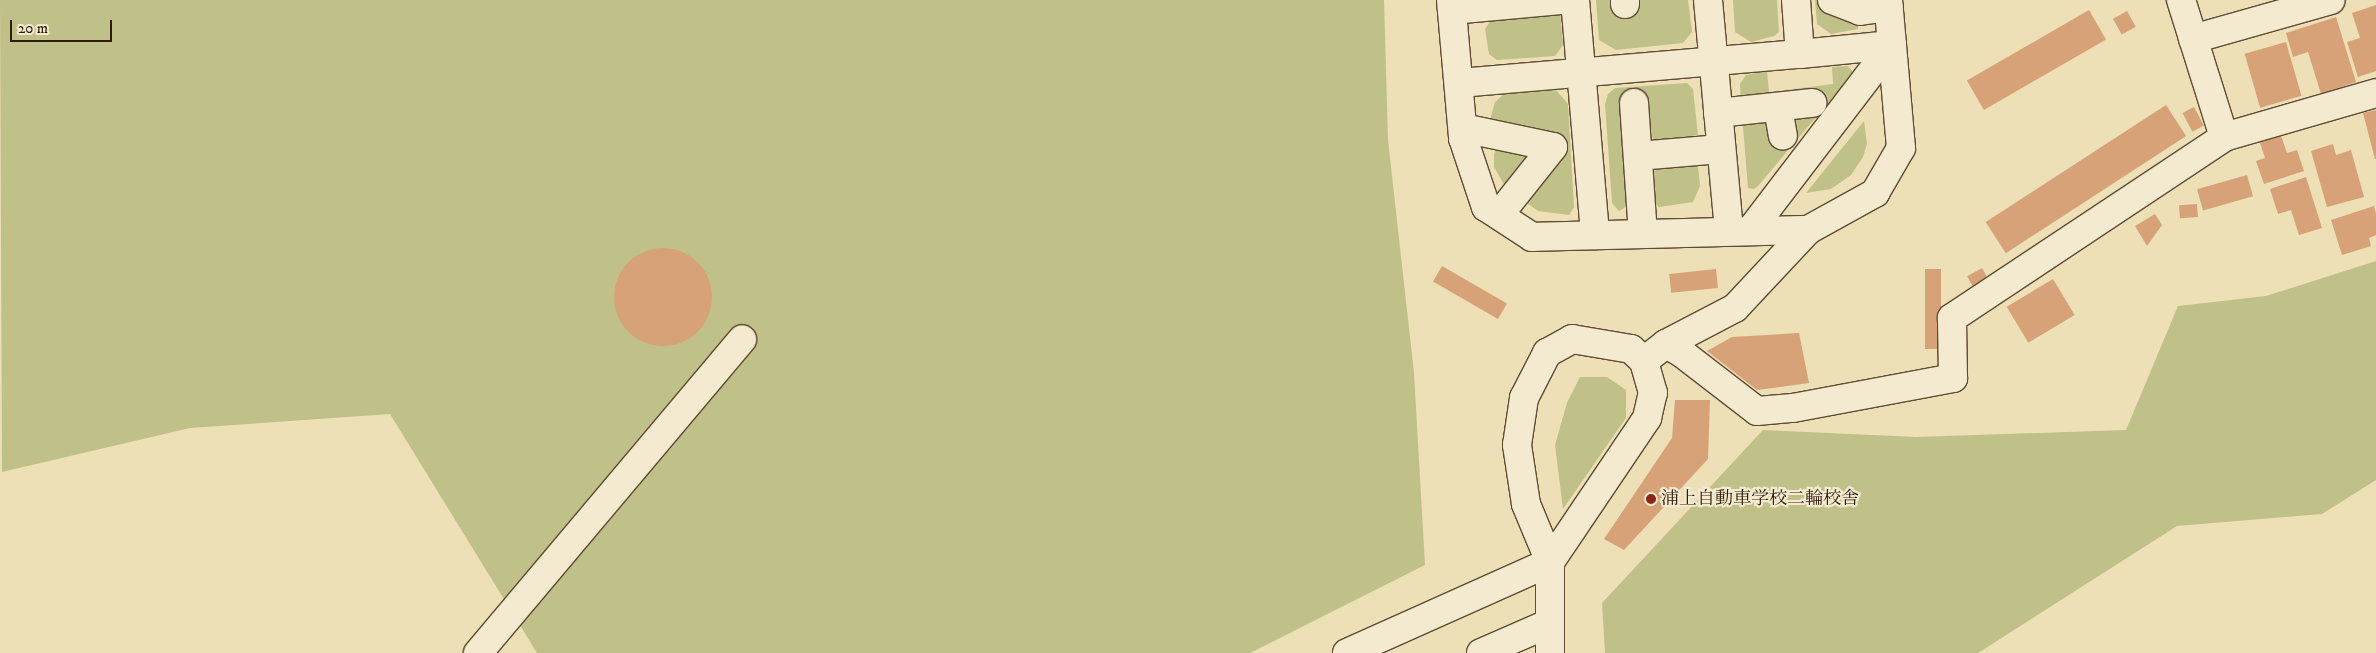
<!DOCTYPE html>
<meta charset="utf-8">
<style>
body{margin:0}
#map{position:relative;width:2376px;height:653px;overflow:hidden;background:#eddfb6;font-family:"IM FELL DW Pica","Noto Serif JP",serif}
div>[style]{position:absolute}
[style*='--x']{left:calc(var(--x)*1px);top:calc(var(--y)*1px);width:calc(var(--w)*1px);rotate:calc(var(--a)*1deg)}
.green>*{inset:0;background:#c0c089}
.building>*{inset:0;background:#d7a278;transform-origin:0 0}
.round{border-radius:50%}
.roads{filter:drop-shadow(1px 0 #614b32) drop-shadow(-1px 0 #614b32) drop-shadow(0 1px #614b32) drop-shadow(0 -1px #614b32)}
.minor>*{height:28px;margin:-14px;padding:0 14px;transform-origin:14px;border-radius:14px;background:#f3ead0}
.dots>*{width:14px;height:14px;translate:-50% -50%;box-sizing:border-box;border:2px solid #f3ead0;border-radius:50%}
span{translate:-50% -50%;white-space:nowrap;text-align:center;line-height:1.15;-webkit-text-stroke:4.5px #f3ead0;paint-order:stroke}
.poi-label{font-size:18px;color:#321a06}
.left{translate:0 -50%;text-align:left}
.scale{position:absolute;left:10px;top:20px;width:102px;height:22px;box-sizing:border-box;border:2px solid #321a06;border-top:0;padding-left:6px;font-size:15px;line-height:18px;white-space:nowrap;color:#321a06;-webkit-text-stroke:4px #f3ead0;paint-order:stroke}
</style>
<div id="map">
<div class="green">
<i style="clip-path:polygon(0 0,1384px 0,1388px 140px,1414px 373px,1425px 565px,1250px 653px,537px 653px,390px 414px,190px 428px,2px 472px)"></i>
<i style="clip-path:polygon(1596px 0,1610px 0,1611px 9px,1636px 7px,1636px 0,1688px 0,1692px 32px,1683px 43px,1616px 50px,1599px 40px)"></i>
<i style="clip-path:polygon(1733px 0,1777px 0,1779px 32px,1774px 36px,1751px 42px,1735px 32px)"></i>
<i style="clip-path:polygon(1815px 0,1822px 0,1858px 22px,1858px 29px,1831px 34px,1817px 24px)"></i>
<i style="clip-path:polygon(1560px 12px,1563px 45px,1555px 56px,1497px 60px,1489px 54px,1485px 29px,1493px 17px)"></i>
<i style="clip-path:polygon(1848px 66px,1853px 72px,1845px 83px,1758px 186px,1754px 189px,1748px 188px,1743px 127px,1747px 120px,1791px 115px,1741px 103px,1740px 84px,1746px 75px,1767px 71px,1769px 92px,1833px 84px,1832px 67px)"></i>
<i style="clip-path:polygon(1687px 83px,1693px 89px,1698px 135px,1656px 141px,1648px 133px,1629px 205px,1619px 211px,1612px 203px,1605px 104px,1608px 94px,1615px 88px)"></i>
<i style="clip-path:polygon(1556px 90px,1568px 104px,1574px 207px,1569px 215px,1538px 211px,1524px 201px,1566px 151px,1496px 126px,1490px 120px,1495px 102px,1504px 94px)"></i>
<i style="clip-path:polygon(1864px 121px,1867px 144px,1863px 157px,1851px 175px,1831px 189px,1806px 193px)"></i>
<i style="clip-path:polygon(1498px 146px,1534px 153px,1506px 188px,1494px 167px,1494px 154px)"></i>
<i style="clip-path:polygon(1675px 165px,1698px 166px,1700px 186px,1693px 202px,1659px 207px,1650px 199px,1650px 172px)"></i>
<i style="clip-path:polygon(2376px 261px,2376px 480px,2322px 514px,2177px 526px,1978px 653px,1605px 653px,1602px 603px,1763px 430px,1916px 437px,2126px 430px,2178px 306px,2266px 296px)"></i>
<i style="clip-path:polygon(1580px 377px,1607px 377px,1626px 390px,1626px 418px,1563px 509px,1555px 445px,1567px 403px)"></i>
</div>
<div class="building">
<i style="clip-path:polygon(2376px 5px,2376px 71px,2358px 77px,2347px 42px,2360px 38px,2352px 13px)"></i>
<i style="left:2089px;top:10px;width:34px;height:141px;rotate:60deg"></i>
<i style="left:2127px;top:11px;width:18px;height:16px;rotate:61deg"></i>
<i style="clip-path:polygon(2336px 17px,2356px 82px,2321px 94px,2308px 52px,2293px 57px,2286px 33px)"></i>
<i style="left:2286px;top:42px;width:56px;height:43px;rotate:74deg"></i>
<i style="left:2166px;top:105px;width:37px;height:215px;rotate:57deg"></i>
<i style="left:2194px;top:107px;width:21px;height:13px;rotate:62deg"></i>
<i style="clip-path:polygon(2376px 110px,2376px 159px,2375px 159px,2363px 113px)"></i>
<i style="clip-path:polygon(2280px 133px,2287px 153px,2297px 150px,2304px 171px,2264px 184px,2256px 161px,2265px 158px,2259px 140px)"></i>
<i style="clip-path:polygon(2333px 144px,2336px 155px,2351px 150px,2364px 197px,2327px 207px,2311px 151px)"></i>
<i style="left:2247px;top:175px;width:22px;height:52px;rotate:74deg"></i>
<i style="clip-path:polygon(2306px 177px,2322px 228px,2299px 235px,2291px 210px,2278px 214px,2270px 189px)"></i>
<i style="left:2197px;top:204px;width:13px;height:18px;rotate:86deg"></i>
<i style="clip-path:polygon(2374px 206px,2376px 214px,2376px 235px,2369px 238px,2371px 246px,2342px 255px,2331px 220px)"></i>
<i style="clip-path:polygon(2155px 214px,2162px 225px,2147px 246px,2135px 226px)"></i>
<i class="round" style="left:614px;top:248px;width:98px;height:98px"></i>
<i style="left:1442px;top:266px;width:75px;height:18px;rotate:30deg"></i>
<i style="left:1982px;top:268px;width:13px;height:17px;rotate:61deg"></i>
<i style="left:1716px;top:269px;width:19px;height:47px;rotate:84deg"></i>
<i style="left:1925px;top:269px;width:16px;height:80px"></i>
<i style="left:2053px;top:279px;width:42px;height:54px;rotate:59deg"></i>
<i style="clip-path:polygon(1799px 333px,1809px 383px,1757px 390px,1707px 351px,1732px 337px)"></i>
<i style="clip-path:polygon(1675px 400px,1710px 400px,1708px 459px,1624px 550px,1604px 539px,1672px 438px)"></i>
</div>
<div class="roads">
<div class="minor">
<i style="--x:1451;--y:0;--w:139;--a:85"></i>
<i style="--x:1463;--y:138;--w:73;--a:71.6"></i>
<i style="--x:1486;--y:207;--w:55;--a:33.1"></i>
<i style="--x:1532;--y:237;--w:276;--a:-1.5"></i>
<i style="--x:1808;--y:230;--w:77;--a:-28.9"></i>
<i style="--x:1875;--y:193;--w:52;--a:-60"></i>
<i style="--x:1901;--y:148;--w:149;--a:-95"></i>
<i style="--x:1575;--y:0;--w:236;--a:85.1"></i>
<i style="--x:1625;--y:0;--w:4;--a:90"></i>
<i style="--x:1708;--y:0;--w:232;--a:84.8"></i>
<i style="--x:1796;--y:0;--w:54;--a:85.8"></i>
<i style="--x:1800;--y:54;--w:92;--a:-5.6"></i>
<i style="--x:1832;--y:0;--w:30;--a:21"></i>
<i style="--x:1860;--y:11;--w:29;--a:-8"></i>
<i style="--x:1452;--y:10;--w:109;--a:-5.2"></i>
<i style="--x:2193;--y:39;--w:143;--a:-15.8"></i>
<i style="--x:1459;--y:83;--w:342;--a:-4.9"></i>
<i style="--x:1634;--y:103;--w:131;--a:86.1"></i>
<i style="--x:1778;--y:108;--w:28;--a:80"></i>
<i style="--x:1718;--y:113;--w:95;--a:-6.1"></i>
<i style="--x:1463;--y:128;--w:92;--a:11.9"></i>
<i style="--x:1553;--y:147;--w:87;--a:128.5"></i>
<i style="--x:2224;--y:137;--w:158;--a:-16.1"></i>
<i style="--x:1638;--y:156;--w:83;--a:-4.8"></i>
<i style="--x:1750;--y:231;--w:234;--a:-52.6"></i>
<i style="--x:1666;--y:344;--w:20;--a:30"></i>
<i style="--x:1683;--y:354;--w:93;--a:37.6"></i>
<i style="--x:1757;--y:411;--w:36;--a:-5"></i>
<i style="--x:1793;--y:408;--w:163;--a:-10.6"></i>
<i style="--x:1953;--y:378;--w:60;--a:-91"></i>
<i style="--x:1952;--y:318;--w:327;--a:-33.6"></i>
<i style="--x:2224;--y:137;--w:144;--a:-107.4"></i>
<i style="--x:478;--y:653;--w:410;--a:-49.9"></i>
<i style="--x:1347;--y:653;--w:222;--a:-24.1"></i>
<i style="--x:1550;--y:562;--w:174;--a:-56"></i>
<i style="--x:1647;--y:418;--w:26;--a:-77"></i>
<i style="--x:1653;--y:393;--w:33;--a:-106"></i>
<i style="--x:1644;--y:361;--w:28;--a:-38"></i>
<i style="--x:1666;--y:344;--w:78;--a:-27.6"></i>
<i style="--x:1735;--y:308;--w:107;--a:-46.9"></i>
<i style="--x:1481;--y:653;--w:75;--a:-23.5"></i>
<i style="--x:1550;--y:653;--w:91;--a:-90"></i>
<i style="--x:1550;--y:562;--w:63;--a:-112.5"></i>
<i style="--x:1526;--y:504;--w:60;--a:-98.7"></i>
<i style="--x:1517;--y:445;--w:48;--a:-81.5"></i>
<i style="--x:1524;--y:398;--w:51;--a:-62.9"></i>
<i style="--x:1547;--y:353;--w:29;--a:-29"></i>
<i style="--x:1572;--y:339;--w:60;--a:9.6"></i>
<i style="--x:1631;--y:349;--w:18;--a:43"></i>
</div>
</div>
<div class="dots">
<i style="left:1651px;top:499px;background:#8f2418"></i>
</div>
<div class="poi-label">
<span class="left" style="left:1661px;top:499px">浦上自動車学校二輪校舎</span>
</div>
<div class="scale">20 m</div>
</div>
